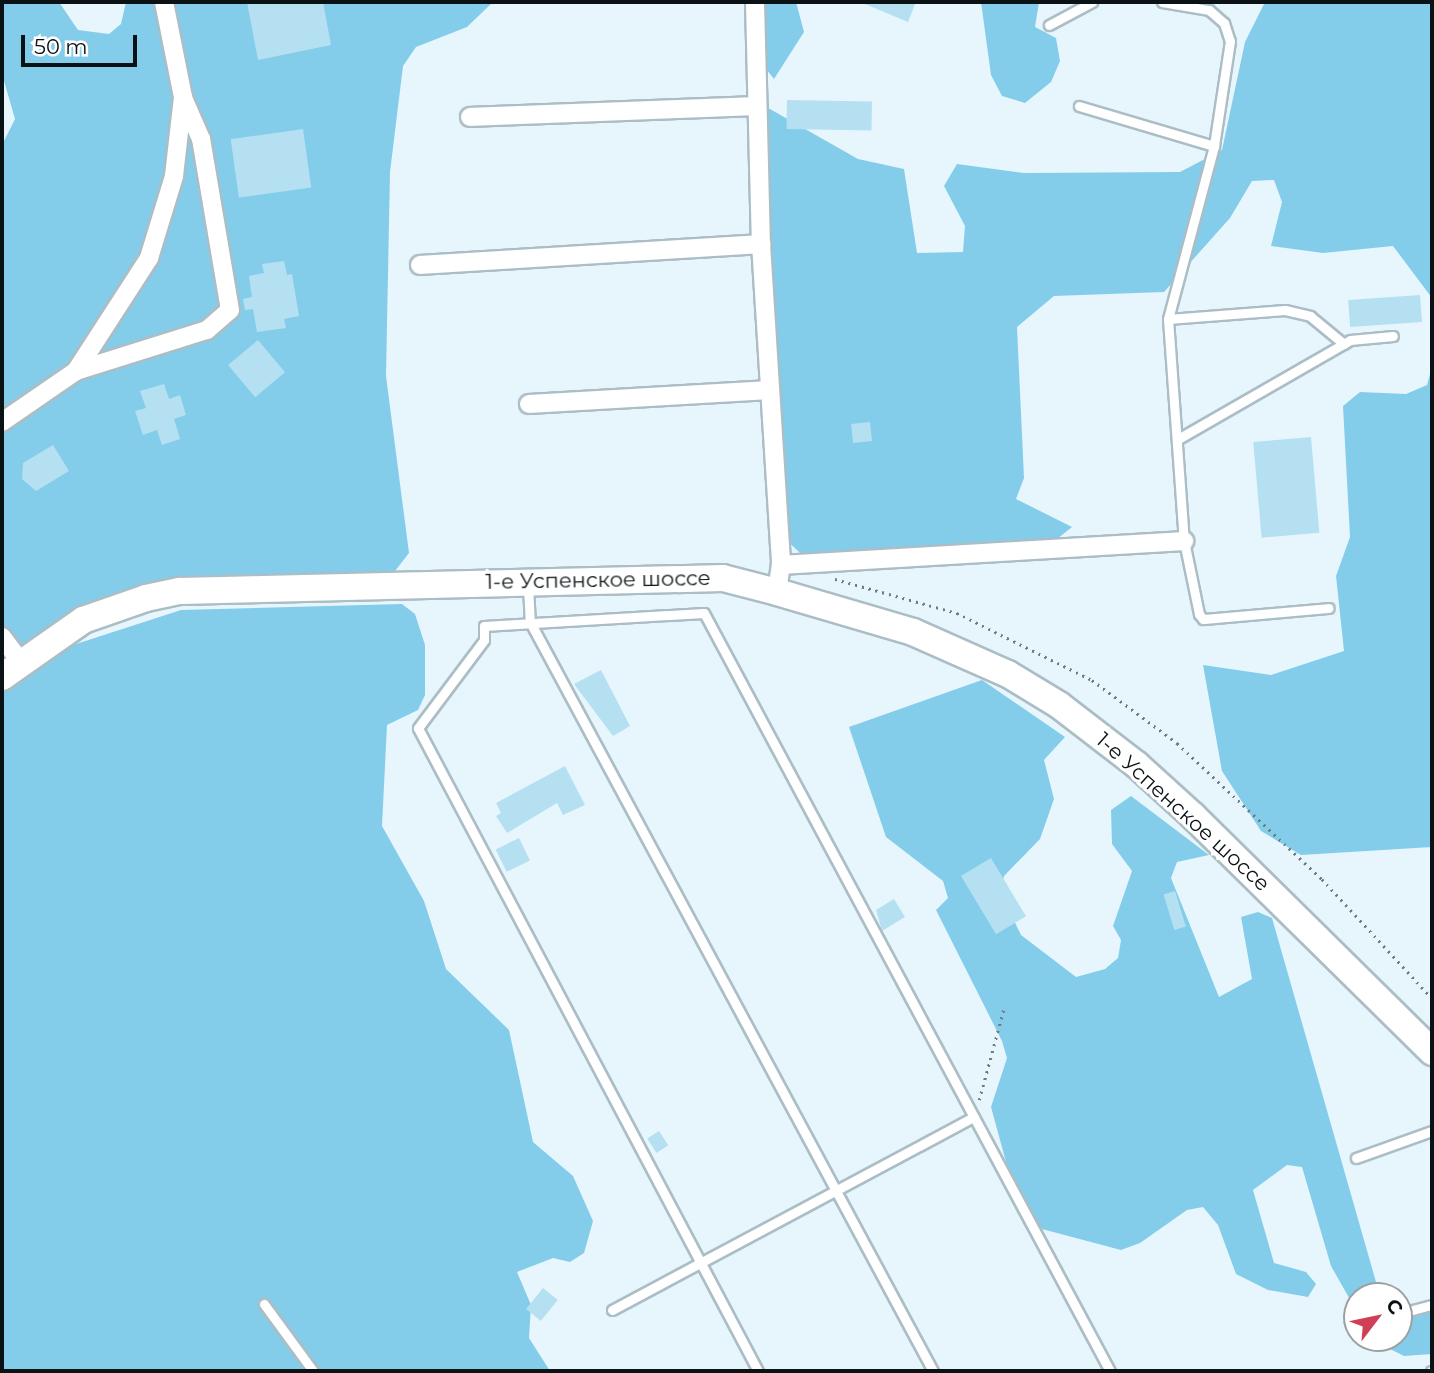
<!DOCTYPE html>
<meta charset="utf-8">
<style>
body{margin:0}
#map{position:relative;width:1434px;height:1373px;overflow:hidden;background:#e7f6fd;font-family:Montserrat,sans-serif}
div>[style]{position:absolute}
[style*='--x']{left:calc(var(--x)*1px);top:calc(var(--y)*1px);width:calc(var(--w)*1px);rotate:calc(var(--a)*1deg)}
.green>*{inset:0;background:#83cdeb}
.building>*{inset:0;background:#b5e0f2;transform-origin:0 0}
.path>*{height:2.5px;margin-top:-1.25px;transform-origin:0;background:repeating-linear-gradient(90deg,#707b80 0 2px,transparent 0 7px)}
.roads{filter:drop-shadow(2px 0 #abbdc5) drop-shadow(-2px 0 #abbdc5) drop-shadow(0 2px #abbdc5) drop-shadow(0 -2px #abbdc5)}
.service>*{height:9px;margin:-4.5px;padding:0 4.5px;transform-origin:4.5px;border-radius:4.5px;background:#fff}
.minor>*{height:18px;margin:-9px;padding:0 9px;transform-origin:9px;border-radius:9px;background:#fff}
.secondary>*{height:26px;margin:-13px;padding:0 13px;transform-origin:13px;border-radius:13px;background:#fff}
span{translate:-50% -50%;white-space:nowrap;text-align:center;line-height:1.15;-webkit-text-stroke:6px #fff;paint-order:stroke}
.street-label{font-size:21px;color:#0b1215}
.frame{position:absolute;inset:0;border:4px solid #0b1215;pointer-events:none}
.north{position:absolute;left:1343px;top:1282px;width:70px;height:70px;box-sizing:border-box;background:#fff;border:2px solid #9da0a1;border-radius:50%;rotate:58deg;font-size:19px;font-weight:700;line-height:28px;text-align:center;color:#0b1215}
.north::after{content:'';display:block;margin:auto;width:24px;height:32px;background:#cf3f56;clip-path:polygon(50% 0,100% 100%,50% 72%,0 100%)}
.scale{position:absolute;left:21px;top:35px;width:116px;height:32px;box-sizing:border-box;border:4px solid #0b1215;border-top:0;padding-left:9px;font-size:21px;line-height:24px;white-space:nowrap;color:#0b1215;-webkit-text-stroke:5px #fff;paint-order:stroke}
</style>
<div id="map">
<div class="green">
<i style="clip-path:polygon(59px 2px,78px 30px,109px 34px,121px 24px,126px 2px,493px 2px,467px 27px,416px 47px,403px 66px,390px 172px,386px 376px,409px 553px,395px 571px,142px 585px,72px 610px,2px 659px,2px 145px,15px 119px,2px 74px,2px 3px)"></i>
<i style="clip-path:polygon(751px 2px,796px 2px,804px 32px,774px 79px,759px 60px)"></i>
<i style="clip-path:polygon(981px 2px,1039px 2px,1035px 27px,1056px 38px,1060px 61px,1051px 82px,1025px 103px,1002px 96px,991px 75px)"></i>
<i style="clip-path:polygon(1265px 2px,1432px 2px,1432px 298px,1393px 246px,1323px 253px,1271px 246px,1282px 202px,1274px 180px,1252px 181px,1230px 218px,1164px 292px,1054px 296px,1017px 327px,1024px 478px,1016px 499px,1072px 527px,1052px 543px,810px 562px,785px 539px,761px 104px,858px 159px,904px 169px,917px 253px,963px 252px,965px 226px,944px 186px,957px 164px,1024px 173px,1180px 172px,1222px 150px,1245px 42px)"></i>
<i style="clip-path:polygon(1432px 367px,1432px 847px,1301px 855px,1261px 831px,1222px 771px,1203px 665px,1271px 675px,1344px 651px,1336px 576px,1350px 537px,1343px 406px,1360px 392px,1406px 394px,1427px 385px)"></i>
<i style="clip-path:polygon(402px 604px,415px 614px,425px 645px,425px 695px,418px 710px,387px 725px,382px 826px,424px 901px,446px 969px,509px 1030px,533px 1142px,573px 1176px,593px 1221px,584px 1253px,570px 1262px,553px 1258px,517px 1272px,531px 1305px,529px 1338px,550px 1371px,2px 1371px,2px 691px,73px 645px,181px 610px)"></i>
<i style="clip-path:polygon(982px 680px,1065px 737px,1044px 760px,1054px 799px,1040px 839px,1004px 876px,1000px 892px,1021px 935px,1076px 977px,1105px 969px,1118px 958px,1121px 940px,1113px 926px,1132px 871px,1112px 844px,1111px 810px,1131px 796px,1209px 855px,1177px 862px,1171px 878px,1219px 997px,1252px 979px,1241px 917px,1258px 912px,1272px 918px,1380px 1296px,1357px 1296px,1357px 1307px,1348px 1296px,1331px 1266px,1302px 1167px,1287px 1165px,1253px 1190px,1274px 1263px,1306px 1272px,1316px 1284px,1308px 1297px,1268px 1290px,1236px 1274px,1218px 1225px,1203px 1207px,1187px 1210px,1140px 1243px,1121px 1250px,1023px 1224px,991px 1107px,1007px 1058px,1002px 1041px,936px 910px,948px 898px,943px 881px,886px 837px,849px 727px)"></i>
<i style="clip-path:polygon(1432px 1312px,1432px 1354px,1404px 1356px,1390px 1349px,1392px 1338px,1399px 1338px,1399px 1319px)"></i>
</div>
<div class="building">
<i style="clip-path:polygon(247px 2px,323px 2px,331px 45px,258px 60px)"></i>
<i style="clip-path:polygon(860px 2px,916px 2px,908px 22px)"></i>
<i style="left:787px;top:100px;width:85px;height:29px;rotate:1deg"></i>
<i style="left:303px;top:129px;width:59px;height:73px;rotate:82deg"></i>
<i style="clip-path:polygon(284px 261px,287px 275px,292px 274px,299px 316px,284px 319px,286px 328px,257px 332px,253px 309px,245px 310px,243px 299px,252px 297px,249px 276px,264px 273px,262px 264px)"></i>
<i style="left:1420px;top:295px;width:27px;height:72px;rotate:86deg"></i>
<i style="left:258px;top:340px;width:42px;height:39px;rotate:50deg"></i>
<i style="clip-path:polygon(164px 384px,169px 399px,180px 395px,186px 415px,174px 419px,180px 439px,162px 445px,157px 430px,143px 435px,135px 411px,146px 408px,140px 391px)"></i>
<i style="left:870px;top:422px;width:19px;height:19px;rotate:84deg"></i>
<i style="left:1311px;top:437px;width:96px;height:58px;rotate:85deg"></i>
<i style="clip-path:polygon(53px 445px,69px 471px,36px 491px,22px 479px,23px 463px)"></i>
<i style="clip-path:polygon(601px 670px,630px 726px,613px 736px,574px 684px)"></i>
<i style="clip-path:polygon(565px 766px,585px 805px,563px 815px,557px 803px,507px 833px,496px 816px,501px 813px,496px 803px)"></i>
<i style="left:519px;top:838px;width:25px;height:26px;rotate:64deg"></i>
<i style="left:991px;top:858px;width:68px;height:35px;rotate:59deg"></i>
<i style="left:1175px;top:891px;width:37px;height:12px;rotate:73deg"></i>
<i style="clip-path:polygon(894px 899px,905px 917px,882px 931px,876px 910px)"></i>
<i style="left:659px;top:1131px;width:17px;height:14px;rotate:57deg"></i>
<i style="left:543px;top:1288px;width:19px;height:27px;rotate:39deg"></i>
</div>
<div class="path">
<i style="--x:835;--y:579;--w:127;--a:15.6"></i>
<i style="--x:957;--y:613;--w:151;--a:26.4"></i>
<i style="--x:1092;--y:680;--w:106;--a:36.5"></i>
<i style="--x:1177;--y:743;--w:199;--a:43.2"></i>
<i style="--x:1322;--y:879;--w:162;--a:47.3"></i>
<i style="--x:979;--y:1100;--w:95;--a:-74.8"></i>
</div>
<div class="roads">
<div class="service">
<i style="--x:1162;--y:2;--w:48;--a:9.7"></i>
<i style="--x:1209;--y:10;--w:20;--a:41"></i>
<i style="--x:1224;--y:23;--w:19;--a:72"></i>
<i style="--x:1230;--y:41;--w:106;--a:98.7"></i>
<i style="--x:1214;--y:146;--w:179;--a:104.9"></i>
<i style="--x:1168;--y:319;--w:223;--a:85.9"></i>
<i style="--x:1184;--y:541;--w:75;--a:78.4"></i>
<i style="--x:1199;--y:614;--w:6;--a:51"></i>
<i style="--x:1203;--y:619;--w:126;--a:-5"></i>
<i style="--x:1049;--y:25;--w:49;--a:-28.1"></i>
<i style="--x:1079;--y:106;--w:141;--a:16.5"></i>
<i style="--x:1168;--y:319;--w:117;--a:-4.4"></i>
<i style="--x:1285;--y:310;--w:26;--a:13"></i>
<i style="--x:1310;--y:316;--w:44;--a:39.5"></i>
<i style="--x:1178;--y:439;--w:198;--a:-29.9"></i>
<i style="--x:1350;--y:340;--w:43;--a:-5.3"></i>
<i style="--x:528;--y:586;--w:36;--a:87"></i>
<i style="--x:530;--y:622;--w:851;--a:61.72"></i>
<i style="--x:1356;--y:1158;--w:81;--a:-19.6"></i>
<i style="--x:264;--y:1304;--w:83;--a:53.8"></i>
<i style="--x:612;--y:1310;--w:410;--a:-28.1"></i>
<i style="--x:1405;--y:1312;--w:28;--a:-15"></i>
<i style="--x:758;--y:1371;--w:727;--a:-117.87"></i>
<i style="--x:418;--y:728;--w:110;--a:-53.1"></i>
<i style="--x:484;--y:640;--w:14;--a:-90"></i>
<i style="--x:484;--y:626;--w:220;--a:-3.4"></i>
<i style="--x:704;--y:613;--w:860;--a:61.83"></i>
<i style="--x:1431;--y:1371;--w:1;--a:0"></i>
</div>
<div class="minor">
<i style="--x:755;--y:2;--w:242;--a:88.6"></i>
<i style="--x:761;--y:244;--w:322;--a:86.4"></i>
<i style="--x:470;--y:117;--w:285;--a:-2.2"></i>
<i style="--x:420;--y:265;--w:342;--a:-3.5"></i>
<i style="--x:76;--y:371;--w:137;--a:-17.4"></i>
<i style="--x:207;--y:330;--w:30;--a:-41"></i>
<i style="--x:230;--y:310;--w:173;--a:-99.6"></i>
<i style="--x:201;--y:139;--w:43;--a:-113.6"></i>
<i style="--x:529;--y:404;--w:241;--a:-3.3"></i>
<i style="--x:2;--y:422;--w:90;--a:-34.6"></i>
<i style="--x:76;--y:371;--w:135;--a:-57.1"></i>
<i style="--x:149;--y:258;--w:86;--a:-73"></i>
<i style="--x:174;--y:176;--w:80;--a:-83.5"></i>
<i style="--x:183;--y:97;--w:97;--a:-101.3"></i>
<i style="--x:777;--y:592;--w:27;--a:-82"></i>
<i style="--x:781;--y:565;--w:404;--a:-3.4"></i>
<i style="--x:2;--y:637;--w:31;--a:53"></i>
</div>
<div class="secondary">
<i style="--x:2;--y:677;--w:99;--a:-35.1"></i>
<i style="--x:83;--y:620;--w:67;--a:-19.2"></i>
<i style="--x:146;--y:598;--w:35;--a:-12"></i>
<i style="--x:180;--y:591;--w:543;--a:-1.37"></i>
<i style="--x:723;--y:578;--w:56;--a:14.5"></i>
<i style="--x:777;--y:592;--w:142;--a:16.4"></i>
<i style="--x:913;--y:632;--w:104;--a:23.9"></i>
<i style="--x:1008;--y:674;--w:60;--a:31.3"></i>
<i style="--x:1059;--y:705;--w:98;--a:37.6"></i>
<i style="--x:1137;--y:765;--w:76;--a:42.3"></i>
<i style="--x:1193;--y:816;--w:336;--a:44.6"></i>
</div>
</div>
<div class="street-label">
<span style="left:598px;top:580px;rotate:-1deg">1-е Успенское шоссе</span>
<span style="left:1183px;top:812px;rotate:42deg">1-е Успенское шоссе</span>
</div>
<div class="frame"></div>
<div class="north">С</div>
<div class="scale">50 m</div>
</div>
